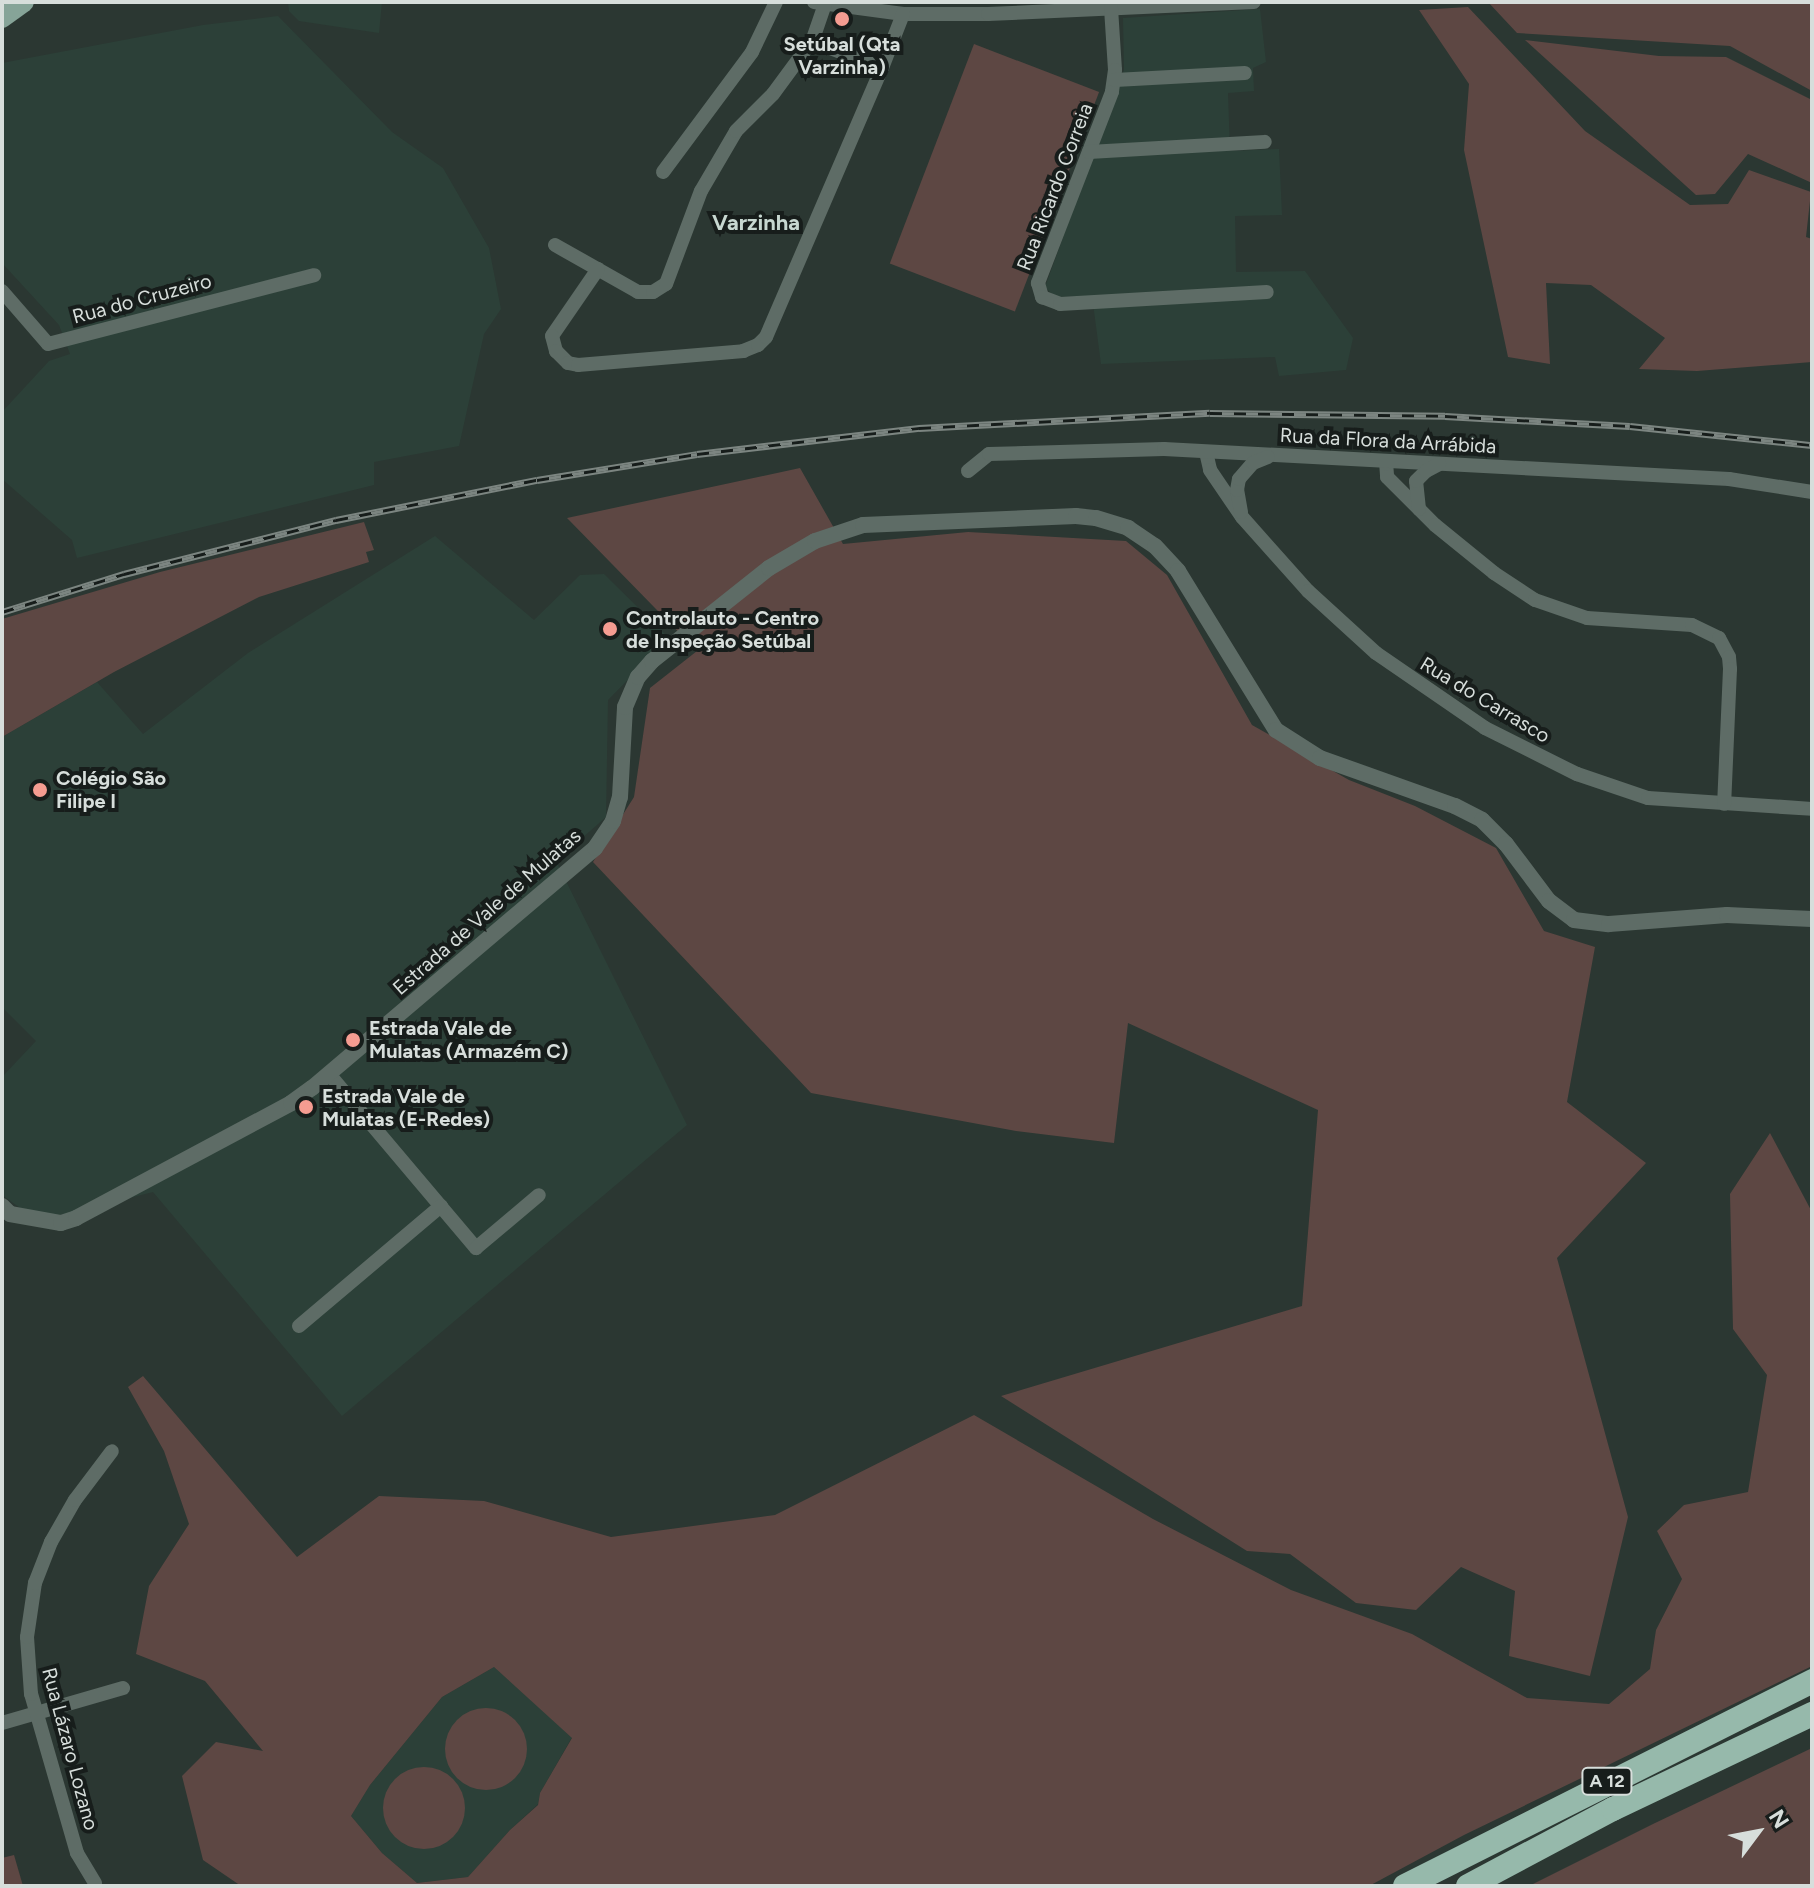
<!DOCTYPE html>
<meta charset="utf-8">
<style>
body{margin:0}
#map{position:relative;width:1814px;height:1888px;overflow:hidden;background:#2b3732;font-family:Figtree,sans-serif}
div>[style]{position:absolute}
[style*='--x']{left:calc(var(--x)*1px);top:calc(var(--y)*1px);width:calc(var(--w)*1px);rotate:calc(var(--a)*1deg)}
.built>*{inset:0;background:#2c4038}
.green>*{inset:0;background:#5d4743;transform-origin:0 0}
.round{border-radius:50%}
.minor>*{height:14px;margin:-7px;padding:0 7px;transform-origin:7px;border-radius:7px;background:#5e6c66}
.tertiary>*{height:16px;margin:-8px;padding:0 8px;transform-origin:8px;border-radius:8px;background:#5e6c66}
.primary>*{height:20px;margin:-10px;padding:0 10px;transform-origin:10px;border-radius:10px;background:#86a498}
.motorway>*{height:24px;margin:-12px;padding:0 12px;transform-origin:12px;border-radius:12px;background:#96b9ab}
.rail>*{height:7px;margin-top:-3.5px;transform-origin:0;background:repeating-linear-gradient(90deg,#171d1b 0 12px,#7c8581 0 24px);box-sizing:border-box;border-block:2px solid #7c8581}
.dots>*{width:22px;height:22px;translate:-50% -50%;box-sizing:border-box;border:4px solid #171d1b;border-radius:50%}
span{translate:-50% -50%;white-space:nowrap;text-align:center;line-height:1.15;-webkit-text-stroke:8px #171d1b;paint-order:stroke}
.shield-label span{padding:2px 6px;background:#171d1b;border:2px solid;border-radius:6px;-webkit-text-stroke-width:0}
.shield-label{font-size:18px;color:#d7dedb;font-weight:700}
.poi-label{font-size:20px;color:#d7dedb;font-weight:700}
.left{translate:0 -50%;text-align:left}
.street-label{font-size:20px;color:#d7dedb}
.neighbourhood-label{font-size:22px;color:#c7d7d0;font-weight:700}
.frame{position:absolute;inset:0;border:4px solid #d7dedb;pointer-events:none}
.north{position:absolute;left:1718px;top:1792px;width:80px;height:80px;-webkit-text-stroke:6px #171d1b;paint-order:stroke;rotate:58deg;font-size:22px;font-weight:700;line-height:32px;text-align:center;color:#d7dedb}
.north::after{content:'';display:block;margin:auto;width:28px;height:36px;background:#d7dedb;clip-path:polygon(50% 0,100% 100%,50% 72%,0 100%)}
</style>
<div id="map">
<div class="built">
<i style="clip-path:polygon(288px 2px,382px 2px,379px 33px,299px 21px,289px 11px)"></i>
<i style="clip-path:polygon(1260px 9px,1266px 62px,1253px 68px,1254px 91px,1228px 93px,1230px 151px,1279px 149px,1282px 215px,1235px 216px,1236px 272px,1305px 271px,1353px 338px,1346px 370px,1279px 376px,1275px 357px,1101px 364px,1092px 296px,1055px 297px,1045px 287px,1124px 70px,1123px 18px)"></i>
<i style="clip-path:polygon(278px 16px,392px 132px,443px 168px,489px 248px,501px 309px,484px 334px,459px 446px,374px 462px,374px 485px,77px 558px,72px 540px,2px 479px,2px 412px,49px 361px,70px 354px,59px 325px,2px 263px,2px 63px,203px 25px)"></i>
<i style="clip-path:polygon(435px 536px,534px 620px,580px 575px,604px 574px,669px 638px,608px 700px,606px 817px,556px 861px,687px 1125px,342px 1416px,153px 1192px,57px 1216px,23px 1210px,2px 1195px,2px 1077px,36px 1041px,2px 1007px,2px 737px,97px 682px,143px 734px,248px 653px)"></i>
<i style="clip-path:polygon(494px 1667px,572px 1737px,540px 1793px,538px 1804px,510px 1830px,468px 1877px,417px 1883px,382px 1853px,351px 1816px,370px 1785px,442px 1697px)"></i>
</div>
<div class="green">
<i style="clip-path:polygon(1488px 2px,1812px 2px,1812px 91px,1730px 46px,1517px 33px)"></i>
<i style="clip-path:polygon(1468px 7px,1585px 131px,1690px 205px,1728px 204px,1749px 170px,1811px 192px,1806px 237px,1812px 239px,1812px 362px,1697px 371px,1639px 369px,1665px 338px,1591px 285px,1546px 283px,1550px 364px,1508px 357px,1464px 150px,1469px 84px,1419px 10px)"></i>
<i style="clip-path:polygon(1525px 40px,1659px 56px,1726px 57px,1812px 100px,1812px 183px,1748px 154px,1715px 194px,1696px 195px)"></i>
<i style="left:974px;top:44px;width:134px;height:235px;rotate:21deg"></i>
<i style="clip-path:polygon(800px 468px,843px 544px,968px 532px,1126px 541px,1167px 575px,1252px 725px,1349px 780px,1415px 806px,1496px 848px,1544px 931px,1595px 947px,1567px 1102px,1646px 1163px,1557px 1258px,1628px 1517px,1590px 1676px,1509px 1656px,1515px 1591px,1461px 1567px,1416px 1610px,1356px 1603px,1290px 1554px,1247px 1551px,1001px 1396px,1302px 1306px,1318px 1110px,1128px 1023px,1114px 1143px,1016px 1131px,811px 1093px,593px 862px,634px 797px,650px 688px,697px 651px,567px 518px)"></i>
<i style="clip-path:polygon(364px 522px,374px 550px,366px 552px,369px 562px,259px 597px,114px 672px,2px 737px,2px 619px,160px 572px)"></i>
<i style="clip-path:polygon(evenodd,1770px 1133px,1812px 1212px,1812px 1666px,1464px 1835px,1369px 1886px,241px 1886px,203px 1860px,182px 1776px,216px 1742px,263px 1751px,205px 1681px,136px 1654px,149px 1586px,189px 1524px,164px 1451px,128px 1387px,143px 1376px,297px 1557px,379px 1496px,484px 1501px,611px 1537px,775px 1515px,974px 1415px,1153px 1519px,1291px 1590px,1412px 1634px,1527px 1698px,1609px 1704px,1650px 1669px,1656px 1630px,1682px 1579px,1657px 1531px,1684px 1505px,1748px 1492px,1767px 1375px,1733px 1329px,1730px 1194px,1770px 1133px,494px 1667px,572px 1738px,540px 1793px,538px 1805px,510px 1830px,468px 1877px,417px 1883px,382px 1853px,351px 1816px,370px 1785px,442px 1697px,494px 1667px)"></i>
<i class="round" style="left:445px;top:1708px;width:82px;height:82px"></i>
<i style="clip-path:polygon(1812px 1748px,1812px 1886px,1529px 1886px,1653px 1824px)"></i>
<i class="round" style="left:383px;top:1767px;width:82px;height:82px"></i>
<i style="clip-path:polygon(14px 1855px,23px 1886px,2px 1886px,2px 1858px)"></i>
</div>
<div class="minor">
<i style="--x:814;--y:2;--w:90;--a:7.7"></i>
<i style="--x:903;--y:14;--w:85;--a:0"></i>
<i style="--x:988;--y:14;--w:266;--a:-2.6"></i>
<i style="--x:825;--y:4;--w:39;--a:109"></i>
<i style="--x:812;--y:41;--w:75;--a:21.1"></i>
<i style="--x:882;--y:68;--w:58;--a:-68.7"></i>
<i style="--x:1111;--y:8;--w:62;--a:86.3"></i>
<i style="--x:1115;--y:70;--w:22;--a:98"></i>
<i style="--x:1112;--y:92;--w:205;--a:111.2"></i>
<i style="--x:1038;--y:283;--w:15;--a:74"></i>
<i style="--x:1042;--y:297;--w:19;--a:21"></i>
<i style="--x:1060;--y:304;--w:207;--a:-3.3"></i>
<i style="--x:1115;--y:80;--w:130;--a:-3.1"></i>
<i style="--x:1089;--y:152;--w:176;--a:-3.3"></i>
<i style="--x:663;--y:172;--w:149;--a:-53.4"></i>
<i style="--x:752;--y:52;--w:55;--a:-64.4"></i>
<i style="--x:555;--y:245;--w:95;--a:29.5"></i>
<i style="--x:638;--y:292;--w:15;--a:0"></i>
<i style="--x:653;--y:292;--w:15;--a:-32"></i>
<i style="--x:666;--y:284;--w:99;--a:-69.4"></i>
<i style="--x:701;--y:191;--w:69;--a:-59.7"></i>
<i style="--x:736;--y:131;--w:52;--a:-45"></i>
<i style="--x:773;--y:94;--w:66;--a:-53.7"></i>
<i style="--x:598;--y:269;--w:81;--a:124.5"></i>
<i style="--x:552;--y:336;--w:16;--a:75"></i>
<i style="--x:556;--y:351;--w:17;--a:45"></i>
<i style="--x:568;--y:363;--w:10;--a:11"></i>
<i style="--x:578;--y:365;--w:166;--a:-4.8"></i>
<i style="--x:743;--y:351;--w:16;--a:-22"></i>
<i style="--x:758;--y:345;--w:11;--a:-45"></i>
<i style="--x:766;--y:337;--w:293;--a:-66.7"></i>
<i style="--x:2;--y:291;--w:70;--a:49"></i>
<i style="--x:48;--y:344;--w:275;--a:-14.5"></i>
<i style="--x:1206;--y:452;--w:18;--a:77"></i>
<i style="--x:1210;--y:470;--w:57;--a:55.8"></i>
<i style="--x:1242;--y:517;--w:99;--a:48.3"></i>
<i style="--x:1308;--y:591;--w:92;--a:42.4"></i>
<i style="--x:1376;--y:653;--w:132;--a:34.5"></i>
<i style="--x:1485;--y:728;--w:103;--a:26.6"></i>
<i style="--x:1577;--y:774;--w:75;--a:18.7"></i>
<i style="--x:1648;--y:798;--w:164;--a:3.8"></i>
<i style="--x:1386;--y:461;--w:16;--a:86"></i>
<i style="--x:1387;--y:477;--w:68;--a:45"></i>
<i style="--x:1435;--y:525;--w:76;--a:39.1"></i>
<i style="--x:1494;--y:573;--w:49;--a:33.4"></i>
<i style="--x:1535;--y:600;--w:55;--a:19.1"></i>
<i style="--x:1587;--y:618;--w:105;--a:3.8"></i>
<i style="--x:1692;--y:625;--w:30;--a:26"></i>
<i style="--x:1719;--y:638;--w:21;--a:62"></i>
<i style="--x:1729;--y:657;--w:12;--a:85"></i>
<i style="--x:1730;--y:669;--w:135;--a:92.5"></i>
<i style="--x:968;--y:471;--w:27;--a:-39"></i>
<i style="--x:989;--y:454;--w:175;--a:-1.6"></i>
<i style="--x:1164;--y:449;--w:566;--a:3.04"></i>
<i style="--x:1729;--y:479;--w:84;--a:8.9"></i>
<i style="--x:1419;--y:509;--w:28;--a:-96"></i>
<i style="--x:1416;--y:481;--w:14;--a:-45"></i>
<i style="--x:1426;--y:471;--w:15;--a:-28"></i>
<i style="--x:1241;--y:512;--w:22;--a:-100"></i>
<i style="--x:1237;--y:490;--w:11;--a:-80"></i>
<i style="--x:1239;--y:479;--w:21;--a:-49"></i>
<i style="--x:1253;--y:463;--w:16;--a:-22"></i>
<i style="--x:329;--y:1074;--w:228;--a:49.8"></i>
<i style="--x:476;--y:1248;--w:82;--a:-40.1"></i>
<i style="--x:299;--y:1326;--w:186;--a:-40.2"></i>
<i style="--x:2;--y:1723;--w:126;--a:-16.1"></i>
<i style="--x:95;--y:1883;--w:35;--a:-121"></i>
<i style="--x:77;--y:1853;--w:166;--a:-106.1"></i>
<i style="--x:31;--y:1694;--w:57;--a:-94"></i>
<i style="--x:27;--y:1637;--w:55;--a:-81.6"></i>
<i style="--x:35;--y:1583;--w:44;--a:-68.7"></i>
<i style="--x:51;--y:1542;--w:48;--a:-60.3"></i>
<i style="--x:75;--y:1500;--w:61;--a:-52.9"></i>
</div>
<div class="tertiary">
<i style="--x:2;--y:1206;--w:11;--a:45"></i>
<i style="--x:10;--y:1214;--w:52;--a:10"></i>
<i style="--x:61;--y:1223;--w:16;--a:-18"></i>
<i style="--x:76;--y:1218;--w:244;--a:-28.1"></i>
<i style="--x:291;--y:1103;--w:26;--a:-36"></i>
<i style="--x:312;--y:1088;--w:371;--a:-40.3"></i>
<i style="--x:595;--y:848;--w:32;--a:-56"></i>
<i style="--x:613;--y:821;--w:25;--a:-74"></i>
<i style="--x:620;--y:797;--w:90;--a:-86.8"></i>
<i style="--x:625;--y:707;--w:33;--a:-67"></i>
<i style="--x:638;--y:677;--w:21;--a:-49"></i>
<i style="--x:652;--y:661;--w:149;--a:-38.5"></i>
<i style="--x:769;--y:568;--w:53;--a:-30.4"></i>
<i style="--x:815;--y:541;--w:51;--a:-18.4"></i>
<i style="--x:863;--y:525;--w:213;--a:-2.4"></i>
<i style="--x:1076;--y:516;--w:20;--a:6"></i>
<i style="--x:1096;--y:518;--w:34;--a:17"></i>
<i style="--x:1128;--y:528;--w:32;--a:34"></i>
<i style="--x:1155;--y:546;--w:34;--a:47"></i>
<i style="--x:1178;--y:571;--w:187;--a:58.4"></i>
<i style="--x:1276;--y:730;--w:52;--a:32.5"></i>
<i style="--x:1320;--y:758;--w:143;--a:19.6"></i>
<i style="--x:1455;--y:806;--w:30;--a:27"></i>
<i style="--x:1482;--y:820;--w:34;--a:45"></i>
<i style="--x:1506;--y:844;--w:71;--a:53"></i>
<i style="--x:1549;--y:901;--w:31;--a:37"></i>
<i style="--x:1574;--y:920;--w:35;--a:7"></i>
<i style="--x:1609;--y:924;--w:118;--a:-4.4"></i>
<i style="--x:1727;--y:915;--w:85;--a:2.7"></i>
</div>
<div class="primary">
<i style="--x:2;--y:18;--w:27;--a:-36"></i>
</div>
<div class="motorway">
<i style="--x:1405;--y:1886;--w:456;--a:-26.7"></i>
<i style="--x:1468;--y:1886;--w:164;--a:-28"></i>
<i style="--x:1613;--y:1809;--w:221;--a:-25.5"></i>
</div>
<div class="rail">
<i style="--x:2;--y:612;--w:128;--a:-17.3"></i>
<i style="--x:124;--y:574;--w:219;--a:-14.3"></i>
<i style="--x:336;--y:520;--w:205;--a:-11.3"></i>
<i style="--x:537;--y:480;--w:162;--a:-9.2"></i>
<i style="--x:697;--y:454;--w:224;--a:-6.7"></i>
<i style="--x:919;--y:428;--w:291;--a:-3"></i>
<i style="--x:1210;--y:413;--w:235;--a:0.7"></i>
<i style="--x:1445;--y:416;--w:185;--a:3.1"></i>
<i style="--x:1630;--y:426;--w:183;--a:6"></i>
</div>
<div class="dots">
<i style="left:842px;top:19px;background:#f59c91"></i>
<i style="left:610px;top:629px;background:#f59c91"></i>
<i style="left:40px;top:790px;background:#f59c91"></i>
<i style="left:353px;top:1040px;background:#f59c91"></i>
<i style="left:306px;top:1107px;background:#f59c91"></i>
</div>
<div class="shield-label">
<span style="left:1607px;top:1781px">A 12</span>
</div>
<div class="poi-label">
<span style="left:842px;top:56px">Setúbal (Qta<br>Varzinha)</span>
<span class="left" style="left:626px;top:630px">Controlauto - Centro<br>de Inspeção Setúbal</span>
<span class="left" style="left:56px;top:790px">Colégio São<br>Filipe I</span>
<span class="left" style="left:369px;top:1040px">Estrada Vale de<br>Mulatas (Armazém C)</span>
<span class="left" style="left:322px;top:1108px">Estrada Vale de<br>Mulatas (E-Redes)</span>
</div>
<div class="street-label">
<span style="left:1055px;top:187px;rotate:-69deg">Rua Ricardo Correia</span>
<span style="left:142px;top:299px;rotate:-15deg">Rua do Cruzeiro</span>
<span style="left:1388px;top:441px;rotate:3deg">Rua da Flora da Arrábida</span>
<span style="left:1485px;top:700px;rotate:31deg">Rua do Carrasco</span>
<span style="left:487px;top:912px;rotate:-41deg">Estrada de Vale de Mulatas</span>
<span style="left:70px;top:1749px;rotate:75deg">Rua Lázaro Lozano</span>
</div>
<div class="neighbourhood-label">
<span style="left:756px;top:223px">Varzinha</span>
</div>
<div class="frame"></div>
<div class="north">N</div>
</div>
